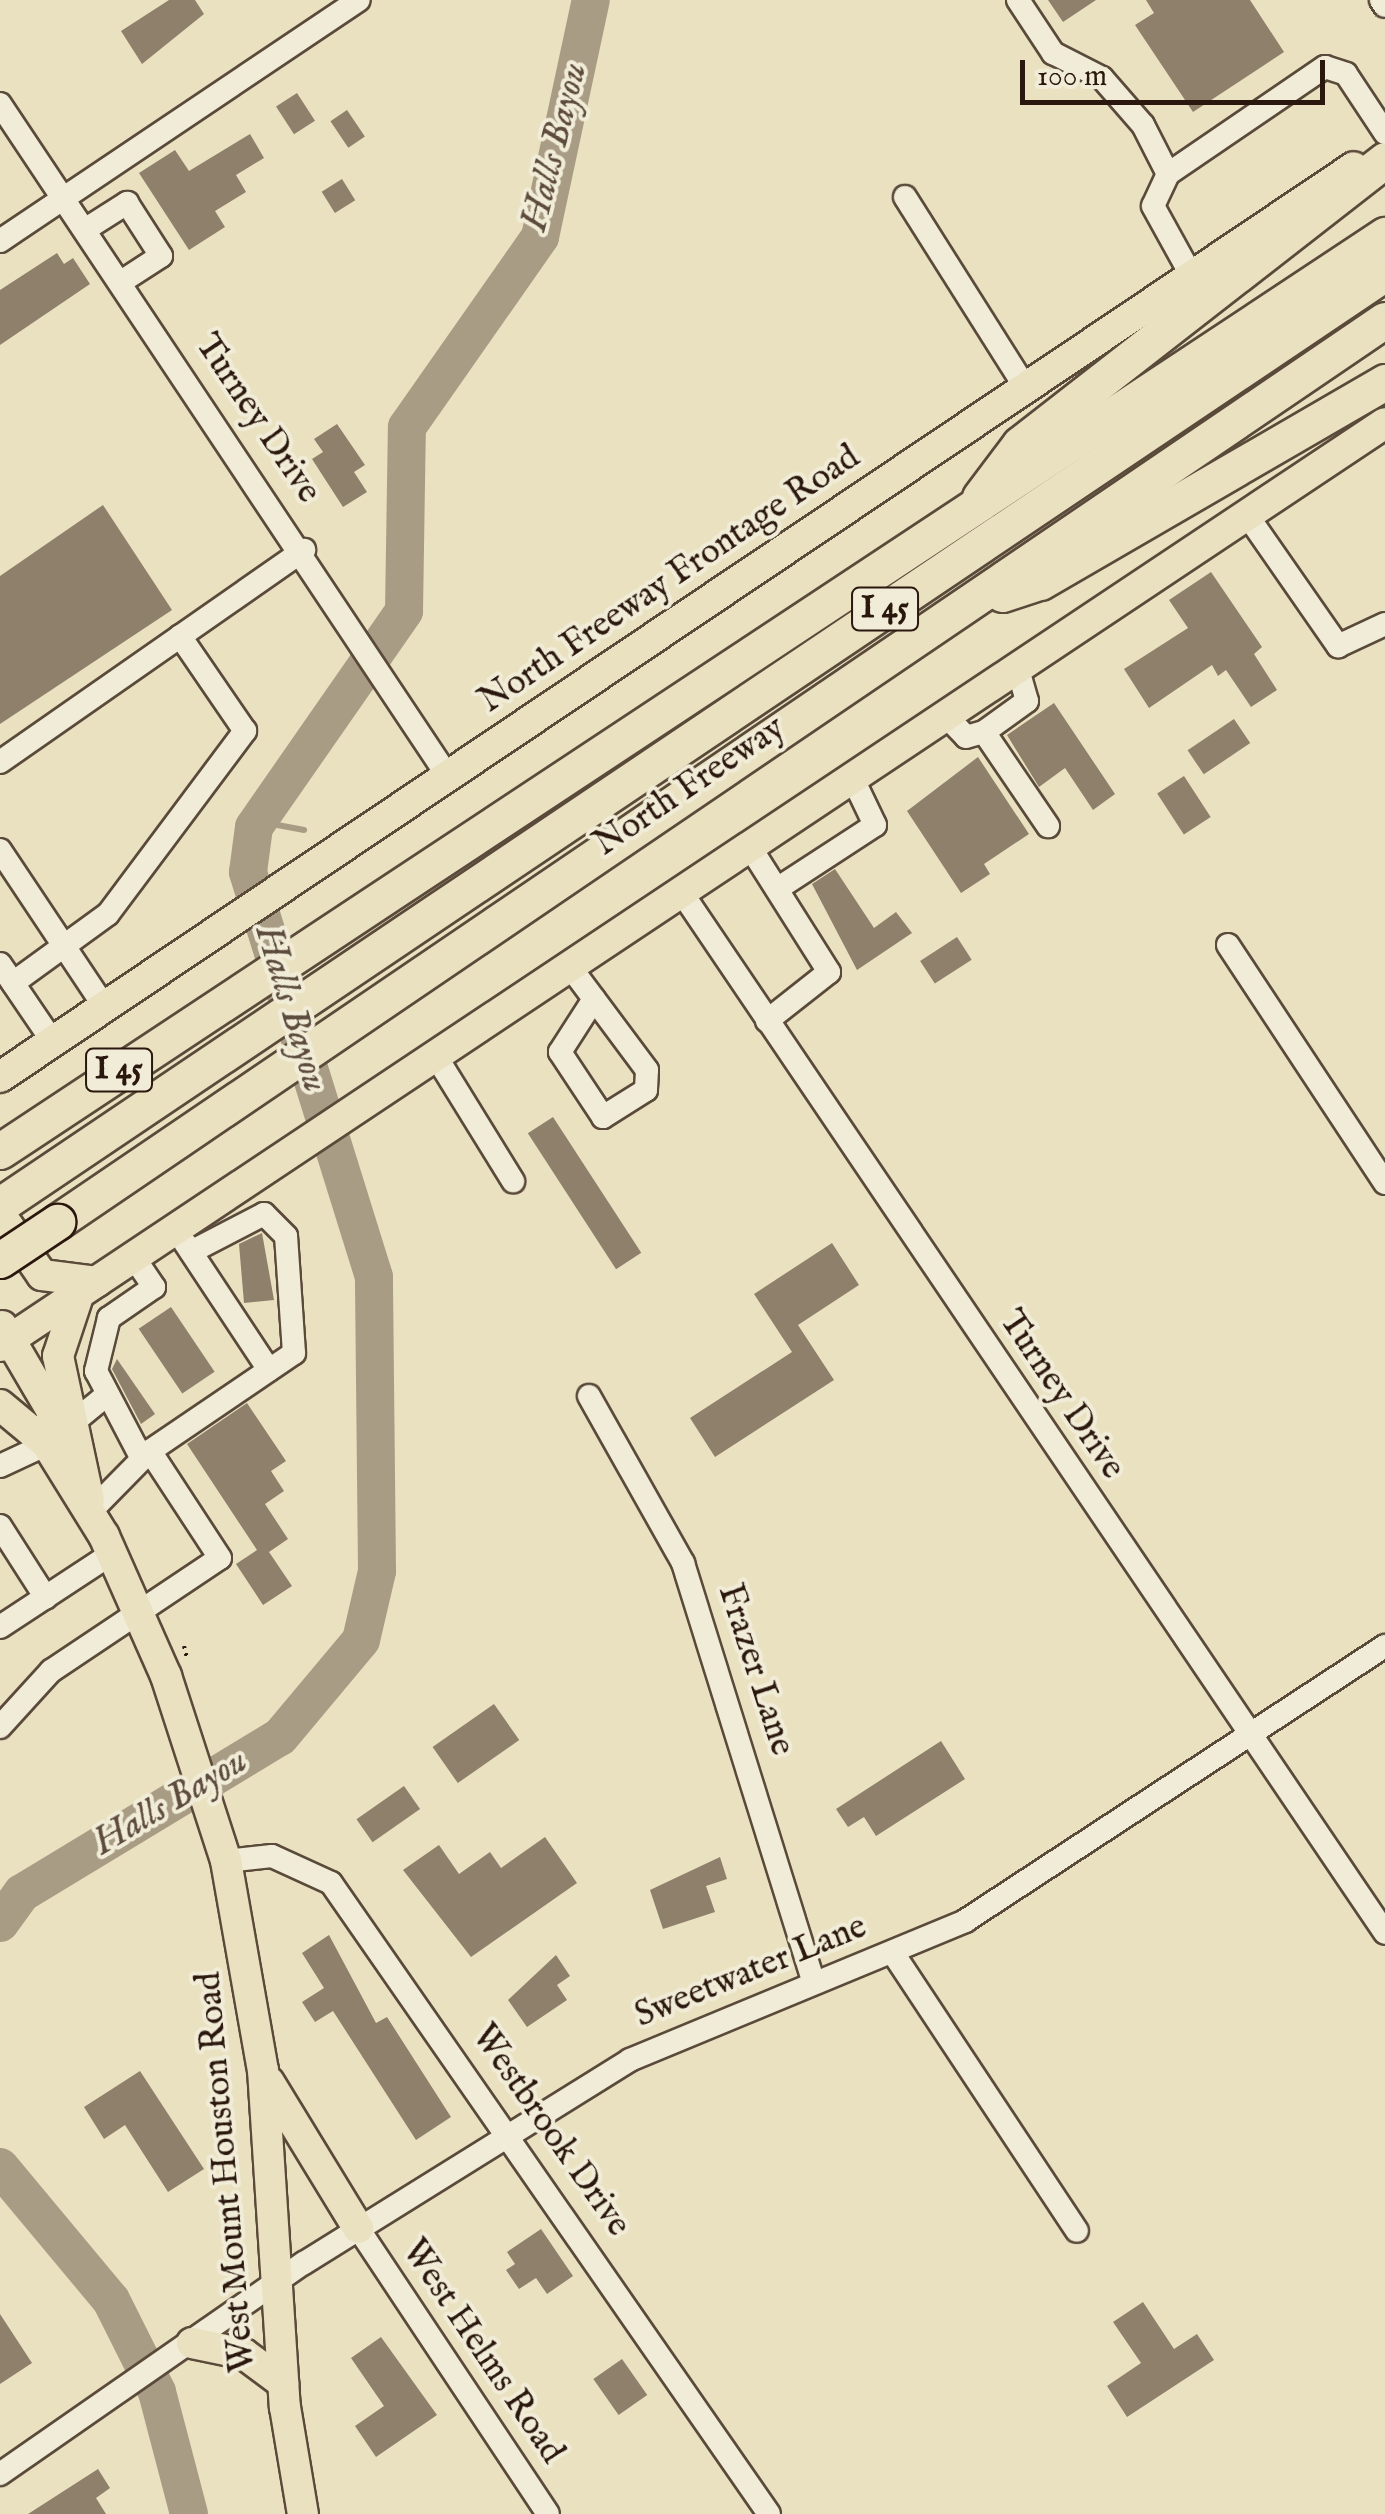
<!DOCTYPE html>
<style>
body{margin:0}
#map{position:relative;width:1385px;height:2514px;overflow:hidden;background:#eae1c1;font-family:"IM FELL English",serif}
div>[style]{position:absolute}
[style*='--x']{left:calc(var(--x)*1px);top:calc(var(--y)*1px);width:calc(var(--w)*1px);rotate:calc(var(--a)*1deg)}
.stream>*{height:6px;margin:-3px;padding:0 3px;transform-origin:3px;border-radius:3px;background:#a99c84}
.river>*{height:38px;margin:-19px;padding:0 19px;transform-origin:19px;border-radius:19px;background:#a99c84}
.building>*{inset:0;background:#8e806b;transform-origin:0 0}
.path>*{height:4px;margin-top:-2px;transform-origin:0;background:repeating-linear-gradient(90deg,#2a170d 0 2.5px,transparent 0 7.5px)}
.roads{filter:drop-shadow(2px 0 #5a4a3a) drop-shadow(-2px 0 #5a4a3a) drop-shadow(0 2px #5a4a3a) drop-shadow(0 -2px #5a4a3a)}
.minor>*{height:22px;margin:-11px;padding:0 11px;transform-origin:11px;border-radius:11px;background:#f1ecd7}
.major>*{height:30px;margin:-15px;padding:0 15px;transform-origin:15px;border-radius:15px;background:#eae1c1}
.highway>*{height:35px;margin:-17.5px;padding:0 17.5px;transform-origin:17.5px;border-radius:17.5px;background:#eae1c1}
.bridges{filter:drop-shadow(2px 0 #2a170d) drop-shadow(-2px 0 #2a170d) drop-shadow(0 2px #2a170d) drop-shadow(0 -2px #2a170d)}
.highway-bridge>*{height:35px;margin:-17.5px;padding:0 17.5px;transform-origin:17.5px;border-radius:17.5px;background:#eae1c1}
span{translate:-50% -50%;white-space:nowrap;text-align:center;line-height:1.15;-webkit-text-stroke:8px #f1ecd7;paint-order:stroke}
.shield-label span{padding:2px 8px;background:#f1ecd7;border:2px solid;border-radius:8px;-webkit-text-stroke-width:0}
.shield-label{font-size:32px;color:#2a170d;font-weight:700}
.street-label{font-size:35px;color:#2a170d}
.water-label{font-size:38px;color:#5d4c3d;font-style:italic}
.scale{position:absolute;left:1020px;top:60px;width:305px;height:45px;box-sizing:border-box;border:5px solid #2a170d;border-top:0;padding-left:12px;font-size:30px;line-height:35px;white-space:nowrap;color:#2a170d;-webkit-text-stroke:8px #f1ecd7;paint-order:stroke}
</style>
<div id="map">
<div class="stream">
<i style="--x:256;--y:821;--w:49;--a:10.6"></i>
</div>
<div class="river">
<i style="--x:0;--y:1923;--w:37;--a:-54"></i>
<i style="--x:22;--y:1893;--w:301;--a:-31.2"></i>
<i style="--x:280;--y:1737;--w:126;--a:-50.1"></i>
<i style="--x:361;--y:1640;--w:71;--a:-76.9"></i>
<i style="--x:377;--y:1571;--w:294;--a:-90.6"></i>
<i style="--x:374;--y:1277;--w:424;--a:-107.3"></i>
<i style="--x:248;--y:872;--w:45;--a:-82.4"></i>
<i style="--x:254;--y:827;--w:263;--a:-55.2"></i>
<i style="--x:404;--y:611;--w:184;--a:-89.1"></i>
<i style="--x:407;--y:427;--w:232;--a:-55"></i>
<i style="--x:540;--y:237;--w:242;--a:-77.9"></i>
<i style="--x:0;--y:2167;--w:173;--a:50.2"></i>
<i style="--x:111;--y:2300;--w:103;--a:63.4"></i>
<i style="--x:157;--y:2392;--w:126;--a:75.3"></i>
</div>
<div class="building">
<i style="clip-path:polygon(169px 0,195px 0,204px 14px,142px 64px,121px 31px)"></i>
<i style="clip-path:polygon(1048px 0,1096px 0,1063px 22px)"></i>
<i style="clip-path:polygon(1146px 0,1250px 0,1284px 52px,1193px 112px,1135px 25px,1154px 13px)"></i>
<i style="left:297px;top:93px;width:33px;height:25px;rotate:57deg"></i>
<i style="left:347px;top:110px;width:32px;height:20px;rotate:56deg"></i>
<i style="clip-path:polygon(250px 134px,264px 158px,236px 175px,246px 192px,215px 211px,225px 227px,189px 250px,139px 173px,175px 150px,189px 171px)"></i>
<i style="left:342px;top:179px;width:25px;height:24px;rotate:58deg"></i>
<i style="clip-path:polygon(57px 253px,64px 264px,73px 258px,90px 284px,0 345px,0 290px)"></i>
<i style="clip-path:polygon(337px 424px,365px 465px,354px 472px,367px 492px,343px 507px,312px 459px,323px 452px,314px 439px)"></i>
<i style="clip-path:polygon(103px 505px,172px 610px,0 724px,0 576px)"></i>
<i style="clip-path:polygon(1211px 572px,1262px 647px,1254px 654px,1277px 690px,1251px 707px,1226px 670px,1218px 676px,1212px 665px,1149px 708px,1124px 669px,1188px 628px,1169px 600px)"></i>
<i style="clip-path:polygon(1054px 703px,1115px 794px,1093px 810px,1065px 768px,1039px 787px,1007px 735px)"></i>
<i style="left:1234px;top:719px;width:29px;height:56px;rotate:56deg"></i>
<i style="clip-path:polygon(978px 757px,1029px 834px,984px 864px,990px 874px,961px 893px,907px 811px)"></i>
<i style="left:1184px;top:776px;width:49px;height:32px;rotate:57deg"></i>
<i style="clip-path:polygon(835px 869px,874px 928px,896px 912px,912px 933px,857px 970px,812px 884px)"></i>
<i style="left:957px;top:937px;width:27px;height:44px;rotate:57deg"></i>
<i style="left:553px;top:1117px;width:162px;height:30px;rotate:57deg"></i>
<i style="clip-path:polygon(262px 1233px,274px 1300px,244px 1303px,239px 1244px)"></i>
<i style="clip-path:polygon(832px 1243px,859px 1285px,798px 1325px,834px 1380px,715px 1457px,690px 1418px,792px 1352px,754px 1294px)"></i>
<i style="left:171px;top:1307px;width:78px;height:39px;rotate:56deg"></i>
<i style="clip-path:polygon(117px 1359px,155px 1414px,141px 1424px,112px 1369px)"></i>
<i style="clip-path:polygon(247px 1403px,286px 1461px,271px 1471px,284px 1491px,265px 1504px,288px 1539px,269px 1552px,292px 1586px,263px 1605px,236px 1564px,257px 1550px,187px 1444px)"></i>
<i style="left:494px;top:1704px;width:44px;height:75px;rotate:55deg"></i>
<i style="clip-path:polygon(941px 1741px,965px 1779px,876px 1836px,864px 1817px,848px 1827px,836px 1809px)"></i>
<i style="left:404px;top:1786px;width:28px;height:58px;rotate:55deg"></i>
<i style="clip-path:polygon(545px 1837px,577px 1883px,471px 1957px,403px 1870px,439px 1845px,459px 1874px,490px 1852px,501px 1868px)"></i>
<i style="clip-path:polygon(720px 1857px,727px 1879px,706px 1886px,715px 1912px,663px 1929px,650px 1890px)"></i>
<i style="clip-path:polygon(329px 1935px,376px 2023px,387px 2017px,451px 2117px,416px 2140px,333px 2011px,315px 2022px,302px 2002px,324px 1988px,302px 1953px)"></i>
<i style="clip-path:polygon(556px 1955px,570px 1976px,557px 1985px,567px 2000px,527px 2027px,508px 2000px)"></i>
<i style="clip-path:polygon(140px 2071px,204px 2169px,168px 2192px,125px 2125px,104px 2139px,84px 2107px)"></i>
<i style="clip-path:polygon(541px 2229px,573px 2276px,547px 2294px,536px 2278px,519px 2289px,506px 2270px,515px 2264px,507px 2252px)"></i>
<i style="clip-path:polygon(1143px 2302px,1174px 2349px,1197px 2334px,1214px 2360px,1127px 2417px,1107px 2386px,1141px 2363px,1113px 2322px)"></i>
<i style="clip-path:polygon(0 2314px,32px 2363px,0 2384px)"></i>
<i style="clip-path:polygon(381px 2337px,437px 2415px,376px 2457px,355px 2426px,384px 2406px,351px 2358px)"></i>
<i style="left:622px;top:2359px;width:44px;height:35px;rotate:55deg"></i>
<i style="clip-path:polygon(98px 2469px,110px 2488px,96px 2498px,106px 2514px,28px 2514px)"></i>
</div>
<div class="path">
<i style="--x:184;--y:1646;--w:12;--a:76"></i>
</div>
<div class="roads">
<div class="minor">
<i style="--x:1018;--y:0;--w:64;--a:56.6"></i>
<i style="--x:1053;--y:53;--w:55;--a:27"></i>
<i style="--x:1102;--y:78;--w:62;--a:48.9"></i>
<i style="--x:1143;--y:125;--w:55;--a:63"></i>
<i style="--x:1168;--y:174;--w:35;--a:115"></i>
<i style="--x:1153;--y:206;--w:77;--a:61.1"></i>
<i style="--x:1381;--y:0;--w:7;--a:56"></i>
<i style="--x:0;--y:104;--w:810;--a:56.33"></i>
<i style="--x:1168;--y:174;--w:190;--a:-34.3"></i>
<i style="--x:1325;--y:67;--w:22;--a:18"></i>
<i style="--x:1346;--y:74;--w:71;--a:56.5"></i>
<i style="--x:905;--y:197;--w:221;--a:57.7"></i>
<i style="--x:86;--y:229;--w:49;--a:-32.4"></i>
<i style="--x:127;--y:203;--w:63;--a:57.3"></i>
<i style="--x:161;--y:256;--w:48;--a:147"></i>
<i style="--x:0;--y:241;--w:432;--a:-33.9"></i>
<i style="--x:1247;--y:515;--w:160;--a:55.2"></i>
<i style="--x:1338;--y:646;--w:52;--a:-25.1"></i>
<i style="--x:946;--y:716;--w:29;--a:46"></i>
<i style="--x:966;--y:737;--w:19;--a:-16"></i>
<i style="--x:984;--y:732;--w:53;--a:-35.8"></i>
<i style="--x:1027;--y:701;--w:33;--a:-106"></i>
<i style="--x:984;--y:732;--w:114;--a:55.8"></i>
<i style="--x:0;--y:762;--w:371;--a:-34.9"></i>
<i style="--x:750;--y:847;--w:148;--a:57.7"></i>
<i style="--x:829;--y:972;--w:79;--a:141.7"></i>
<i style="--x:0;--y:850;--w:187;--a:56.3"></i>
<i style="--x:777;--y:889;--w:117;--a:-33.1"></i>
<i style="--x:875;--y:825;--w:51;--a:-115.6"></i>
<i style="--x:682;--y:893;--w:1255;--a:55.94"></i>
<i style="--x:1228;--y:945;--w:285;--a:56.6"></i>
<i style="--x:0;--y:964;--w:94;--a:55.8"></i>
<i style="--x:571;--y:968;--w:127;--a:53.3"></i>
<i style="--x:647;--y:1070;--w:20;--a:93"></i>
<i style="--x:646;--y:1090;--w:51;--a:147.9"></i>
<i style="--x:603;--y:1117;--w:78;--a:-123.5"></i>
<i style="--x:560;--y:1052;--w:63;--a:-57.3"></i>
<i style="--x:13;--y:983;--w:117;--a:-36"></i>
<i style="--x:108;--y:914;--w:229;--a:-53.2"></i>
<i style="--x:245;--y:731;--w:115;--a:-124.4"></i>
<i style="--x:437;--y:1058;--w:145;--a:58.3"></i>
<i style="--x:185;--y:1243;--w:152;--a:56.5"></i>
<i style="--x:135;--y:1259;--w:34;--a:56"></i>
<i style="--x:154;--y:1287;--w:55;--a:145.4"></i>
<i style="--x:109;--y:1318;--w:55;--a:103.8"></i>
<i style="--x:96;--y:1371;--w:97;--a:62.4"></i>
<i style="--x:589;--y:1396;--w:192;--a:60.6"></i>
<i style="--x:683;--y:1563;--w:440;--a:72.7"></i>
<i style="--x:0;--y:1466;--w:52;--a:-25.1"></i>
<i style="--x:47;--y:1444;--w:72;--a:-39.4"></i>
<i style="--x:91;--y:1511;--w:84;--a:-45.5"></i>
<i style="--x:0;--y:1526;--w:85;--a:57.4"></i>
<i style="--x:0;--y:1627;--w:122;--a:-33.3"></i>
<i style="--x:0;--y:1727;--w:76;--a:-47.7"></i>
<i style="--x:51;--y:1671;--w:203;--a:-33.8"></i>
<i style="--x:220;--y:1558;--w:128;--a:-123.2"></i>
<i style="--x:150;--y:1451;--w:174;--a:-34.2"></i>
<i style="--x:294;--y:1353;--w:117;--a:-93.9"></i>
<i style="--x:286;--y:1236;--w:31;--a:-135"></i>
<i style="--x:264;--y:1214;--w:82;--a:152.5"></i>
<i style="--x:226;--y:1861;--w:46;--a:-6.2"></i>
<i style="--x:272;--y:1856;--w:65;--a:24.6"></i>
<i style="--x:331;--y:1883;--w:768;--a:55.23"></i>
<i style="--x:893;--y:1953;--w:333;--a:56.5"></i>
<i style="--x:358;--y:2228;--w:343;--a:56.4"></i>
<i style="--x:0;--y:2474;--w:370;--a:-34.8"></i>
<i style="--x:304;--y:2263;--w:384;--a:-31.9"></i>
<i style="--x:630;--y:2060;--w:363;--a:-22.5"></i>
<i style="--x:965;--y:1921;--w:502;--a:-33.22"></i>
</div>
<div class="major">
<i style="--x:0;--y:1077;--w:1631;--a:-33.9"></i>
<i style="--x:0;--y:1214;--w:74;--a:55.5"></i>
<i style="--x:42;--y:1275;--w:55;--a:7.3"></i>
<i style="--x:77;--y:1299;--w:60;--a:108.4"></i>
<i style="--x:58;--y:1356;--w:147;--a:77.9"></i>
<i style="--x:2;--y:1326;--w:101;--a:59.6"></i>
<i style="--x:53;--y:1413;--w:32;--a:101"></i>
<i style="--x:0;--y:1346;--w:1664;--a:-33.68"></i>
<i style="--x:0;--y:1405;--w:61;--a:39.7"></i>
<i style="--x:47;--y:1444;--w:108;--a:58.2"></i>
<i style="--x:104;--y:1536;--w:153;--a:66.1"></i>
<i style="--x:166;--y:1676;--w:194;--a:72"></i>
<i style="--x:226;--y:1861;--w:212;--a:80"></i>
<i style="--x:263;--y:2070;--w:338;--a:86.3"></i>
<i style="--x:285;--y:2407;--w:109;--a:80.5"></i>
<i style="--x:269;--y:2082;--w:171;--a:58.6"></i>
<i style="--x:192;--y:2343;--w:53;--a:11.9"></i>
<i style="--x:244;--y:2354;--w:49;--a:36.6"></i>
</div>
<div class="highway">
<i style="--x:980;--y:497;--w:66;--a:-53"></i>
<i style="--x:1020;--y:444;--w:462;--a:-37.9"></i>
<i style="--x:1002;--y:594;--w:40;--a:-18"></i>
<i style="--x:1040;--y:582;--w:399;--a:-30.1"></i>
<i style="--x:0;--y:1151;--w:1661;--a:-33.48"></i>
<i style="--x:0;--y:1205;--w:1669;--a:-33.94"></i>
<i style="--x:57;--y:1222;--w:1605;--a:-34.19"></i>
</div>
</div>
<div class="bridges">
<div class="highway-bridge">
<i style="--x:0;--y:1260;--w:69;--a:-33.7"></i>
</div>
</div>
<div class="shield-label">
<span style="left:885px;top:609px">I 45</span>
<span style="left:119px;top:1070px">I 45</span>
</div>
<div class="street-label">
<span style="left:257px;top:419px;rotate:56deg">Turney Drive</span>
<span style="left:670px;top:580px;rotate:-34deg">North Freeway Frontage Road</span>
<span style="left:690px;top:787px;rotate:-34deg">North Freeway</span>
<span style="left:1061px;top:1395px;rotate:56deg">Turney Drive</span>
<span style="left:755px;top:1670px;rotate:72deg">Frazer Lane</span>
<span style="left:751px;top:1972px;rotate:-22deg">Sweetwater Lane</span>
<span style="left:550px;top:2131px;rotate:55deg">Westbrook Drive</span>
<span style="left:227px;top:2172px;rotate:-95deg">West Mount Houston Road</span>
<span style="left:482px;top:2352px;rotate:56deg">West Helms Road</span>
</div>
<div class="water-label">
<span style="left:556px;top:147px;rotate:-76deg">Halls Bayou</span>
<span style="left:290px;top:1009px;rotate:73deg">Halls Bayou</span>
<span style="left:171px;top:1803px;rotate:-31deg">Halls Bayou</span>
</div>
<div class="scale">100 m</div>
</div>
